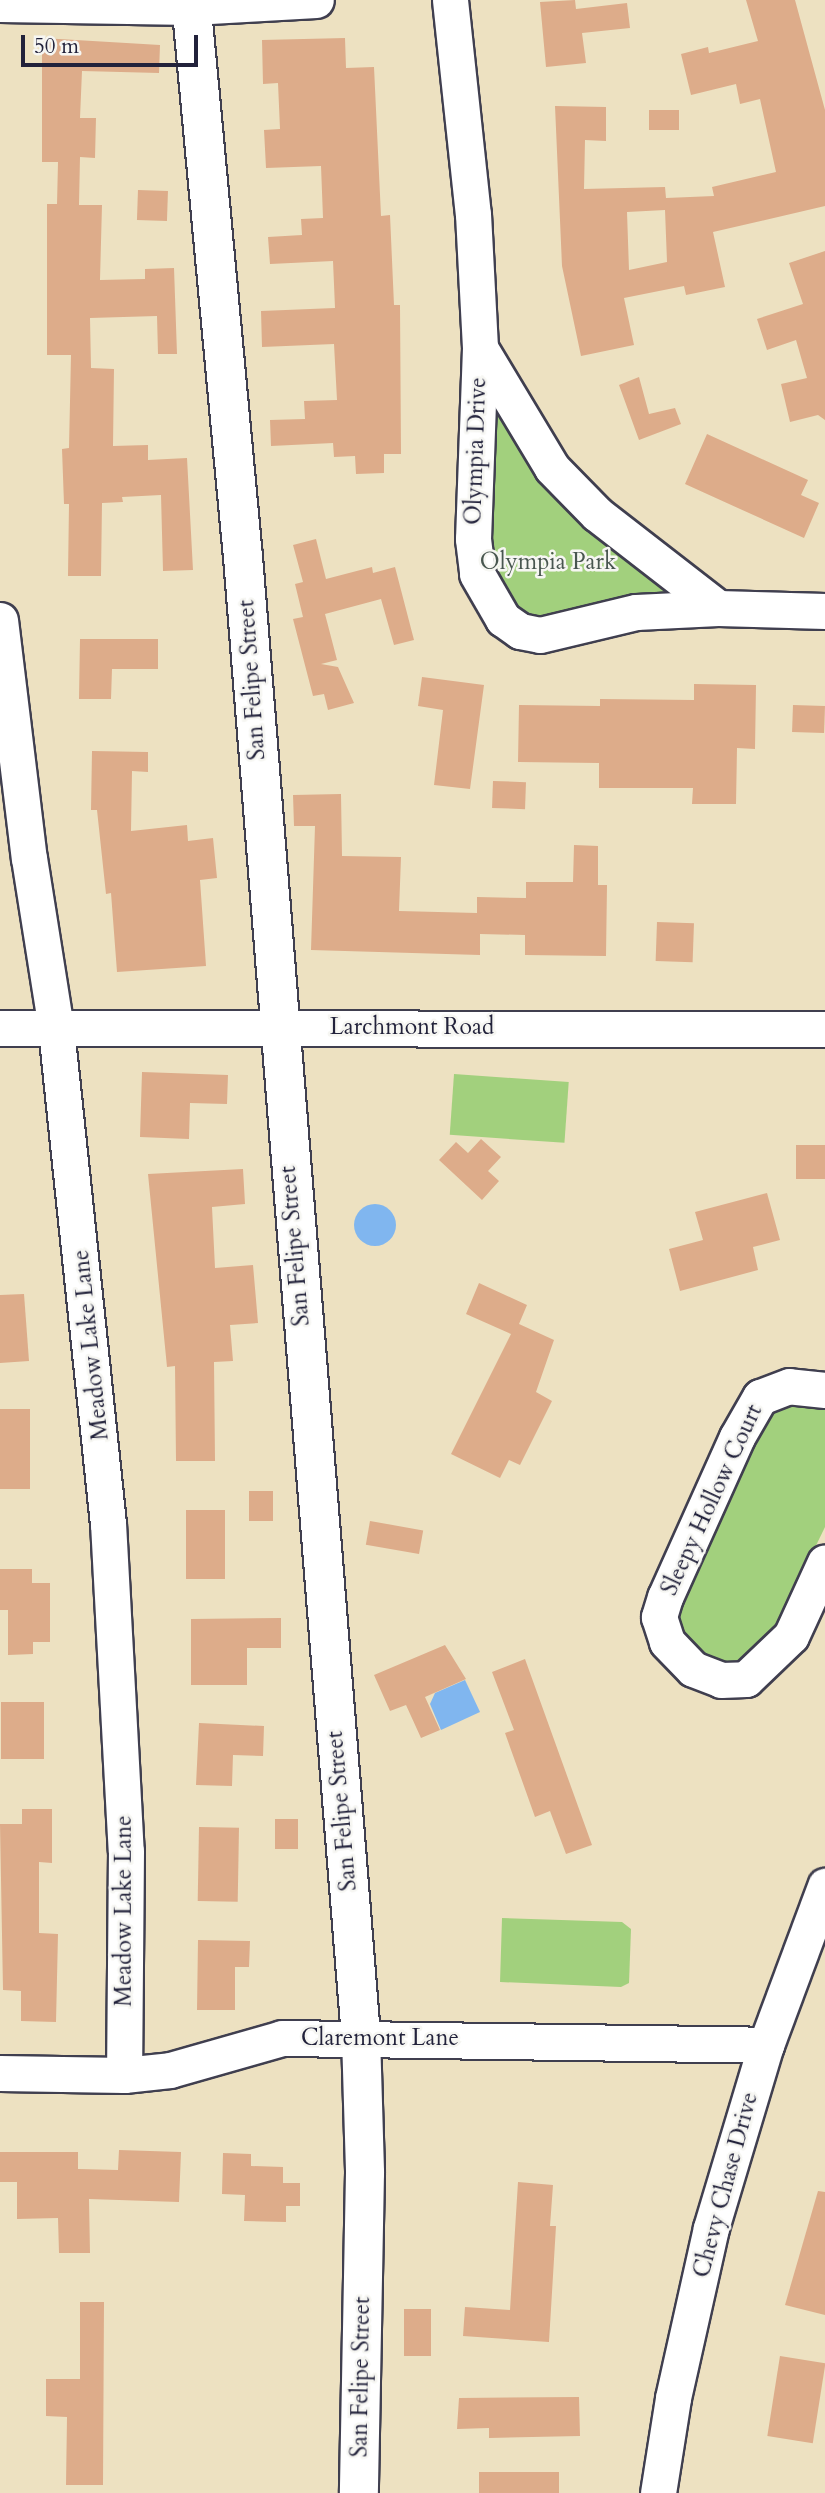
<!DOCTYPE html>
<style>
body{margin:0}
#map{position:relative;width:825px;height:2493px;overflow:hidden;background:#ede1c1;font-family:Cardo,serif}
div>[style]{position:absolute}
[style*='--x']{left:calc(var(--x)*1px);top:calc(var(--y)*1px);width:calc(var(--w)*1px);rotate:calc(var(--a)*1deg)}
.green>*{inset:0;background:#a2d07d;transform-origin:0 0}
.water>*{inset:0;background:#80b6ef}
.round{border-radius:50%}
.building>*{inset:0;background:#ddac8a;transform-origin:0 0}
.roads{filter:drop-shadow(2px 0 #403f4f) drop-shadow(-2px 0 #403f4f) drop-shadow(0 2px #403f4f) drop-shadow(0 -2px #403f4f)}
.minor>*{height:35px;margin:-17.5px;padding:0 17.5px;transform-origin:17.5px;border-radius:17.5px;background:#fff}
.major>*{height:38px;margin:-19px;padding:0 19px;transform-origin:19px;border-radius:19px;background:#fff}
span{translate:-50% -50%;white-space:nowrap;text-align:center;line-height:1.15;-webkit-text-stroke:5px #f6f6f2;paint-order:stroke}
.street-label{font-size:23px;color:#22223b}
.park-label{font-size:23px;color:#48564f}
.scale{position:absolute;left:21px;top:35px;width:177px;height:32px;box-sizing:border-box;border:4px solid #22223b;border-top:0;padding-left:9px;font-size:21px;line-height:24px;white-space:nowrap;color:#22223b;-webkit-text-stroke:5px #f6f6f2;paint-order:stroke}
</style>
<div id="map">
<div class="green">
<i style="clip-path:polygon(494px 412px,672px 585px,671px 600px,540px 621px,508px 607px,493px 578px,486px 543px)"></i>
<i style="left:454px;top:1074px;width:115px;height:61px;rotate:4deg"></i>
<i style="clip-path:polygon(812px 1398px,825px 1404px,825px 1527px,773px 1634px,748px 1657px,720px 1665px,690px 1649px,676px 1624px,681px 1595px,758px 1423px,783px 1404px)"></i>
<i style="clip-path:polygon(502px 1918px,622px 1922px,631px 1929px,629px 1983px,621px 1987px,500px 1982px)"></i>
</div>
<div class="water">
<i class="round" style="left:354px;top:1204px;width:42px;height:42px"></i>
<i style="clip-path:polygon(465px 1680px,480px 1712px,441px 1730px,430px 1704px,435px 1693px)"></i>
</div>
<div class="building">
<i style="clip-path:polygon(575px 0,576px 9px,627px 3px,630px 28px,582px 33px,586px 63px,546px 67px,540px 2px)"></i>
<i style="clip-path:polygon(evenodd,746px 0,795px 0,825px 110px,825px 206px,713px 232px,725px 287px,686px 295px,684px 286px,624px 298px,634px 345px,581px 356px,562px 266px,555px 106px,606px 107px,606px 141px,585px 140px,584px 189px,665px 187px,666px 198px,714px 196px,712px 187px,776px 172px,760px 99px,740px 104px,736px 84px,691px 95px,681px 54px,708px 47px,709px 53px,758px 41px,746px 0,665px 210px,667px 262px,629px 270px,627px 212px,665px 210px)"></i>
<i style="clip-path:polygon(42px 38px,160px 45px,159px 73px,82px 71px,80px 118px,96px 118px,95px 158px,80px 157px,79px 205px,102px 205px,100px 280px,145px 279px,145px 269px,174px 268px,177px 354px,158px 354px,157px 316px,90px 318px,91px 368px,114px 369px,113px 446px,148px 445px,148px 460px,187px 458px,193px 570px,163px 571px,161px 495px,122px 497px,123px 502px,102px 503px,101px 576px,68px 576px,69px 504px,64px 504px,62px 449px,69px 448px,71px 355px,47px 355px,47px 204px,57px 204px,58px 162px,42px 162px)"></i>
<i style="clip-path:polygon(345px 38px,346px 68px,374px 67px,381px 216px,390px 215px,394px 305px,400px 305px,401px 454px,384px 454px,384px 473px,356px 474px,355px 456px,334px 457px,333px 443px,271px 446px,270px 420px,305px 419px,304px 401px,337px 400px,334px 344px,262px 347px,261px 311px,335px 308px,333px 261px,270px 264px,268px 237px,302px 235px,301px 219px,323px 218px,321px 166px,266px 168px,264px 130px,280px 129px,278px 83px,263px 84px,262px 40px)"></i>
<i style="left:649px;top:110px;width:30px;height:20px"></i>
<i style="left:138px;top:190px;width:30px;height:30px;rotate:2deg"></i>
<i style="clip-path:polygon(825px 251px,825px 420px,818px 415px,790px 422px,781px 384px,807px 378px,796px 340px,767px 350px,757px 319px,803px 304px,789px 263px)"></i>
<i style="clip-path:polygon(639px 377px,649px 414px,675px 408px,681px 424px,639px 440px,619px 385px)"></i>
<i style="clip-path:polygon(707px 434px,808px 480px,801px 495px,819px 503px,804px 538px,685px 484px)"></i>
<i style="clip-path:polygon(316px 539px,326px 579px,372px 567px,373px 573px,395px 567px,414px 640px,394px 645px,381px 599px,325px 614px,337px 660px,321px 664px,338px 667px,354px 703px,328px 710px,324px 694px,313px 696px,293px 619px,303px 617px,295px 584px,303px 582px,293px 545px)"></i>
<i style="clip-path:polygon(80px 639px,158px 639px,158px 669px,112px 669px,111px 699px,79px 699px)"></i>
<i style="clip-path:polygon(422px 677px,484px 685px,470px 789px,434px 785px,443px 710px,418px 706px)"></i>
<i style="clip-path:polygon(694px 684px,756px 685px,755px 749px,737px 748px,736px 804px,692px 804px,693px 788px,599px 788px,599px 763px,518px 762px,519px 705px,600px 706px,600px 699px,694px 700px)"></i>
<i style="left:793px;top:705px;width:32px;height:27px;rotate:2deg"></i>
<i style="clip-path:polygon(92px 751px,148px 752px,148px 772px,132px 771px,131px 831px,187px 825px,188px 841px,213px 838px,217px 878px,200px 880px,206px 966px,117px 972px,111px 893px,106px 894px,97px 810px,91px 810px)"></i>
<i style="left:493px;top:781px;width:33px;height:27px;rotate:2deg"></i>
<i style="clip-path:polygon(341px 794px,342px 856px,401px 857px,399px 911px,477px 913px,477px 897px,526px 898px,526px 882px,573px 882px,574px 845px,598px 846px,598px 885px,607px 885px,606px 956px,525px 955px,525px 935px,480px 934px,480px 955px,311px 950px,315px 826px,294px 826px,293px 795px)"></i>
<i style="left:657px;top:922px;width:37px;height:39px;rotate:2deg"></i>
<i style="clip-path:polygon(142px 1072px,228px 1075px,227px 1104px,190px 1103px,189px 1139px,140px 1137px)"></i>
<i style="clip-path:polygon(481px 1139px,501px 1157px,488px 1171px,499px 1181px,482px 1200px,439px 1160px,456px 1142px,468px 1153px)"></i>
<i style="left:796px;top:1145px;width:29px;height:34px"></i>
<i style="clip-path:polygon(243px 1169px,245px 1204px,212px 1207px,215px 1268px,253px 1265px,258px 1323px,230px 1325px,233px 1361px,214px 1362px,215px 1461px,176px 1461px,175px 1366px,167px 1367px,148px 1174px)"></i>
<i style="clip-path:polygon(767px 1193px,780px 1240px,753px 1247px,758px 1270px,680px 1291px,669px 1249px,703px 1240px,695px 1212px)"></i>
<i style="clip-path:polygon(479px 1283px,527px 1305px,519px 1324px,554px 1340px,536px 1392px,552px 1401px,520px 1465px,509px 1460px,500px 1478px,451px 1454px,511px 1334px,466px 1314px)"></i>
<i style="clip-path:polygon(24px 1294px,29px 1361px,0 1363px,0 1295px)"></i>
<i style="left:0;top:1409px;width:30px;height:80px"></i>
<i style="left:249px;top:1491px;width:24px;height:30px"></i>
<i style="left:186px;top:1510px;width:39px;height:69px"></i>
<i style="left:370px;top:1521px;width:54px;height:24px;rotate:10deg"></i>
<i style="clip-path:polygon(0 1569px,32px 1569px,32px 1583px,50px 1583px,50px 1642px,33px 1642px,33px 1654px,8px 1655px,8px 1610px,0 1610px)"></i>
<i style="clip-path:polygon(281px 1618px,281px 1648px,247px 1648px,247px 1685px,191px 1685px,191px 1619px)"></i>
<i style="clip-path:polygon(445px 1645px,466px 1679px,425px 1697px,440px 1730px,421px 1738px,406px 1705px,390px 1711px,374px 1675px)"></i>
<i style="clip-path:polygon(525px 1659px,592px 1845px,566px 1854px,550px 1811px,535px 1817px,505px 1733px,514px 1730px,492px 1672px)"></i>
<i style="left:1px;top:1702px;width:43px;height:57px"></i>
<i style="clip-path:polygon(199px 1723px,264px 1726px,263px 1756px,233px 1755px,232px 1786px,196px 1785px)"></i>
<i style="clip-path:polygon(22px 1809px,52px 1809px,52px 1863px,39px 1862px,39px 1933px,58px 1934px,56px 2022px,21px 2021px,21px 1991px,3px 1990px,0 1824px,22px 1824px)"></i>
<i style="left:275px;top:1819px;width:23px;height:30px"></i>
<i style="left:199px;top:1827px;width:40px;height:74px;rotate:1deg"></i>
<i style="clip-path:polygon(198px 1940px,250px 1941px,249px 1967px,235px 1967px,235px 2010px,197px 2010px)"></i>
<i style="clip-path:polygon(119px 2150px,181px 2152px,179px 2202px,89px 2199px,90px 2253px,59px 2253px,58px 2218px,17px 2219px,17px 2182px,0 2182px,0 2152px,78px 2152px,78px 2169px,118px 2170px)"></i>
<i style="clip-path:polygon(223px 2153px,251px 2154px,251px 2166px,283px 2167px,283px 2183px,300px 2183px,300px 2206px,286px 2206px,286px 2222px,244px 2221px,245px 2195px,222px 2194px)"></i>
<i style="clip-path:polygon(518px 2182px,553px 2185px,550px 2226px,556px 2226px,549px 2342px,463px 2336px,465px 2307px,510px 2310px)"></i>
<i style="clip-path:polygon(818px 2191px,825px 2192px,825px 2315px,785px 2305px)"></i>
<i style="clip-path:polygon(80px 2302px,104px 2302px,103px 2485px,66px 2485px,67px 2417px,46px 2416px,46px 2379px,80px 2379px)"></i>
<i style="left:404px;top:2309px;width:27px;height:47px"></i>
<i style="left:780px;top:2356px;width:46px;height:81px;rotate:9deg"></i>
<i style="clip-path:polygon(579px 2397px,580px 2436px,489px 2438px,489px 2428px,457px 2429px,459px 2398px)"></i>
<i style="left:479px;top:2472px;width:80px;height:21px"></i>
</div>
<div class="roads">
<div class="minor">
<i style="--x:450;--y:0;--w:215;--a:83.9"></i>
<i style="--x:473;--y:214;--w:134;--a:87"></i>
<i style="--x:480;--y:348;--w:140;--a:59"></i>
<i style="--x:552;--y:468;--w:64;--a:45.6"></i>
<i style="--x:597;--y:514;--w:153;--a:37.8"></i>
<i style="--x:718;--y:608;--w:107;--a:1.6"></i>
<i style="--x:0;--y:4;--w:192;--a:0.9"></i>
<i style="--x:192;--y:7;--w:124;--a:-3.2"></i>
<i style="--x:480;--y:348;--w:191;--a:92.1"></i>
<i style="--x:473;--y:539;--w:35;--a:83"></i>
<i style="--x:477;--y:574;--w:52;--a:60"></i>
<i style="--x:503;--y:619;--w:21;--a:35"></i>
<i style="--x:520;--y:631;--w:20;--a:11"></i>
<i style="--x:540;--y:635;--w:99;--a:-13.5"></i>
<i style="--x:636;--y:612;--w:82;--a:-2.8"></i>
<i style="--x:0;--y:620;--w:240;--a:83.1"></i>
<i style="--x:29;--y:858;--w:173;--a:81"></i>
<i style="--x:56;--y:1029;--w:497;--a:84"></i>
<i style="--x:108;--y:1523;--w:328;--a:86.9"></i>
<i style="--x:126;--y:1851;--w:224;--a:90.5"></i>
<i style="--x:0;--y:1028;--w:825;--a:0.07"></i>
<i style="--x:825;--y:1390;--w:36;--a:-174"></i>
<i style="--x:789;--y:1386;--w:31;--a:159"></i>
<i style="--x:760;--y:1397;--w:46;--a:119.9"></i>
<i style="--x:737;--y:1437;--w:175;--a:114.2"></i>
<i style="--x:665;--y:1597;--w:21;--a:107"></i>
<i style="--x:659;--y:1617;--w:26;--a:72"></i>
<i style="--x:667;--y:1642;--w:37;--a:46"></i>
<i style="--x:693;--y:1669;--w:30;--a:21"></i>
<i style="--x:721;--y:1680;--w:25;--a:-2"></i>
<i style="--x:746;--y:1679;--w:62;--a:-43.7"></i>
<i style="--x:791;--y:1636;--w:81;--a:-65.3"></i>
<i style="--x:0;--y:2073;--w:124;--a:0.9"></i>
<i style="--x:124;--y:2075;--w:46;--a:-6.2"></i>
<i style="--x:170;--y:2070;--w:116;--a:-15.9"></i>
<i style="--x:282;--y:2038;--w:484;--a:0.8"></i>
<i style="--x:658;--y:2493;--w:96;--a:-81"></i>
<i style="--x:673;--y:2398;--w:174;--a:-77.4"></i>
<i style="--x:711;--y:2228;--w:191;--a:-73.3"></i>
<i style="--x:766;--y:2045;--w:170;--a:-69.6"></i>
</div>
<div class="major">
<i style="--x:191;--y:0;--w:559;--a:84.67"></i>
<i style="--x:243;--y:557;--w:1484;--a:85.44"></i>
<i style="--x:361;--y:2036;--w:137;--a:88.3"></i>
<i style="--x:365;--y:2173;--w:320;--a:91.1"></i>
</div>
</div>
<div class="street-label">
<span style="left:476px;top:451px;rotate:-88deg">Olympia Drive</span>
<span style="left:252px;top:680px;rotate:-94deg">San Felipe Street</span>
<span style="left:412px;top:1027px">Larchmont Road</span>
<span style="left:295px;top:1246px;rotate:-95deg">San Felipe Street</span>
<span style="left:91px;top:1345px;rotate:-96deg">Meadow Lake Lane</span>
<span style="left:712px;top:1500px;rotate:-65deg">Sleepy Hollow Court</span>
<span style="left:342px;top:1811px;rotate:-95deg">San Felipe Street</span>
<span style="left:124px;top:1911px;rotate:-90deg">Meadow Lake Lane</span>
<span style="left:380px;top:2038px">Claremont Lane</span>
<span style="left:726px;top:2185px;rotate:-75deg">Chevy Chase Drive</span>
<span style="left:361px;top:2377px;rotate:-89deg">San Felipe Street</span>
</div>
<div class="park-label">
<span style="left:548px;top:562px">Olympia Park</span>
</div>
<div class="scale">50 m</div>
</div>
